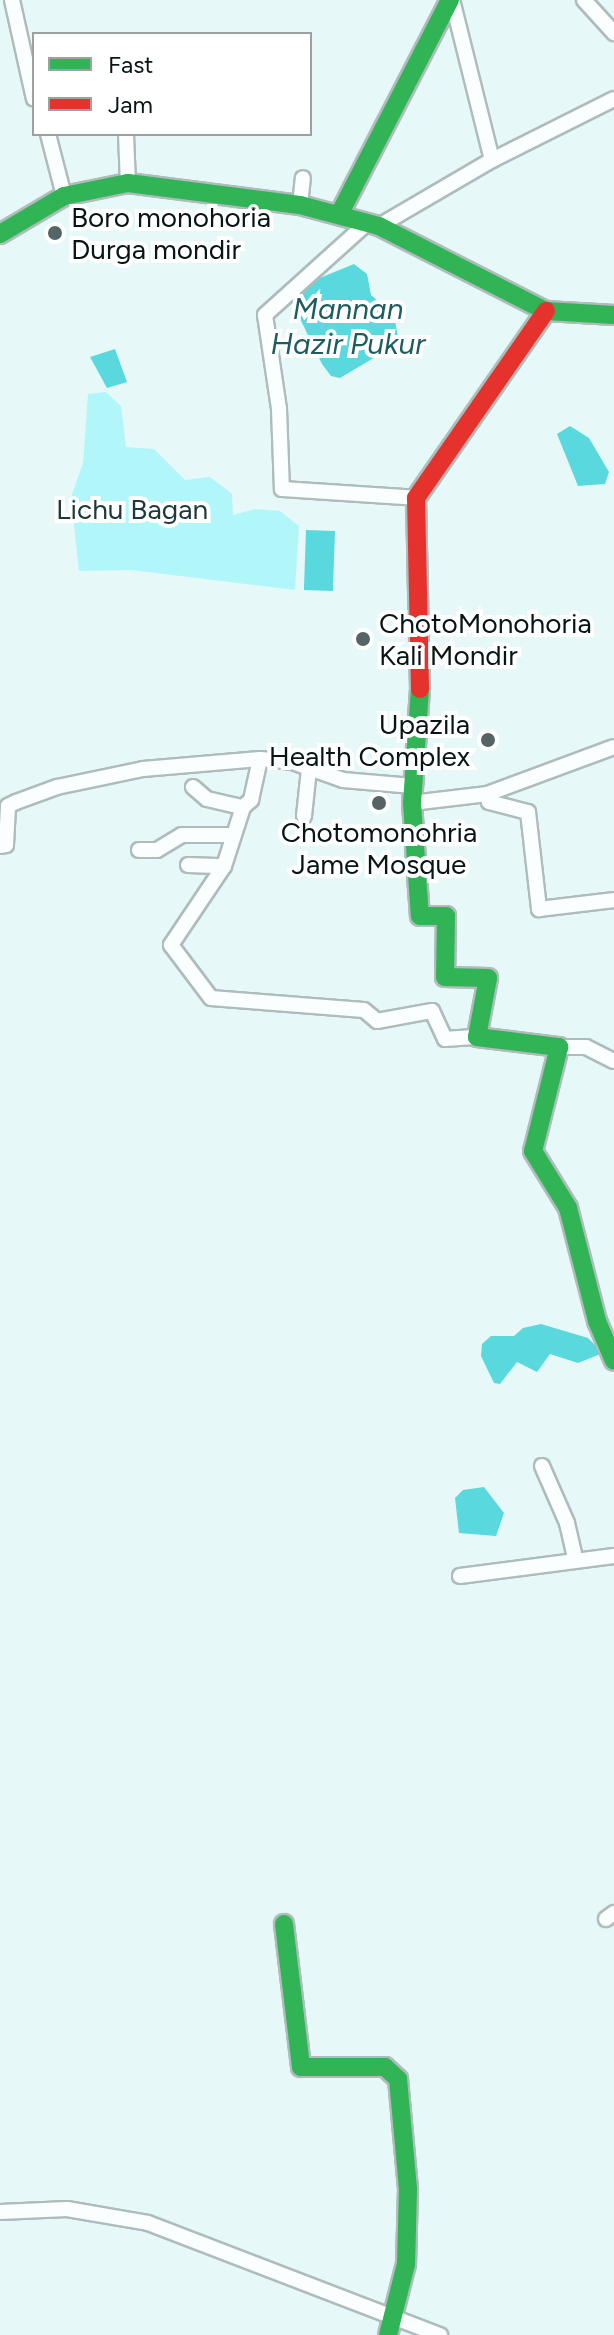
<!DOCTYPE html>
<style>
body{margin:0}
#map{position:relative;width:614px;height:2335px;overflow:hidden;background:#e7f8f8;font-family:Figtree,sans-serif}
div>[style]{position:absolute}
[style*='--x']{left:calc(var(--x)*1px);top:calc(var(--y)*1px);width:calc(var(--w)*1px);rotate:calc(var(--a)*1deg)}
.green>*{inset:0;background:#b1f7fa}
.water>*{inset:0;background:#59d8de;transform-origin:0 0}
.roads{filter:drop-shadow(2px 0 #aebcbc) drop-shadow(-2px 0 #aebcbc) drop-shadow(0 2px #aebcbc) drop-shadow(0 -2px #aebcbc)}
.street>*{height:14px;margin:-7px;padding:0 7px;transform-origin:7px;border-radius:7px;background:#fbfefe}
.fast>*{height:18px;margin:-9px;padding:0 9px;transform-origin:9px;border-radius:9px;background:#30b455}
.jam>*{height:18px;margin:-9px;padding:0 9px;transform-origin:9px;border-radius:9px;background:#e5322d}
.dots>*{width:22px;height:22px;translate:-50% -50%;box-sizing:border-box;border:4px solid #fff;border-radius:50%}
span{translate:-50% -50%;white-space:nowrap;text-align:center;line-height:1.15;-webkit-text-stroke:8px #fff;paint-order:stroke}
.poi-label{font-size:28px;color:#071516}
.left{translate:0 -50%;text-align:left}
.right{translate:-100% -50%;text-align:right}
.park-label{font-size:28px;color:#1f3839}
.water-label{font-size:30px;color:#1d5c5f;font-style:italic}
.legend{position:absolute;left:32px;top:32px;width:280px;height:104px;box-sizing:border-box;background:#fff;border:2px solid #9ca1a2;margin:0;padding:10px 14px;list-style:none;font-size:24px;color:#071516}
.legend li{display:flex;align-items:center;gap:16px;height:40px}
.legend b{width:40px;border:2px solid #9ca1a2}
</style>
<div id="map">
<div class="green">
<i style="clip-path:polygon(106px 392px,121px 406px,126px 447px,154px 449px,185px 480px,210px 477px,232px 494px,233px 515px,255px 509px,280px 511px,299px 526px,295px 590px,131px 570px,79px 571px,71px 497px,83px 463px,88px 394px)"></i>
</div>
<div class="water">
<i style="clip-path:polygon(354px 264px,367px 274px,371px 295px,394px 315px,399px 343px,340px 378px,331px 376px,322px 364px,292px 302px,310px 282px)"></i>
<i style="clip-path:polygon(115px 349px,127px 382px,107px 388px,90px 357px)"></i>
<i style="clip-path:polygon(570px 426px,589px 438px,609px 472px,605px 484px,578px 486px,557px 434px)"></i>
<i style="left:306px;top:530px;width:29px;height:60px;rotate:2deg"></i>
<i style="clip-path:polygon(541px 1324px,588px 1338px,603px 1353px,578px 1363px,550px 1354px,537px 1372px,517px 1362px,500px 1384px,494px 1383px,481px 1356px,482px 1344px,491px 1336px,514px 1336px,523px 1328px)"></i>
<i style="clip-path:polygon(484px 1487px,504px 1513px,496px 1536px,459px 1533px,455px 1498px,463px 1490px)"></i>
</div>
<div class="roads">
<div class="street">
<i style="--x:12;--y:0;--w:101;--a:77.5"></i>
<i style="--x:584;--y:0;--w:45;--a:47.7"></i>
<i style="--x:48;--y:134;--w:64;--a:75.5"></i>
<i style="--x:126;--y:134;--w:49;--a:87.7"></i>
<i style="--x:492;--y:160;--w:136;--a:-26.6"></i>
<i style="--x:300;--y:205;--w:27;--a:-84"></i>
<i style="--x:367;--y:223;--w:137;--a:138"></i>
<i style="--x:265;--y:315;--w:95;--a:81.5"></i>
<i style="--x:279;--y:409;--w:80;--a:87.9"></i>
<i style="--x:282;--y:489;--w:134;--a:3.8"></i>
<i style="--x:379;--y:226;--w:131;--a:-30.3"></i>
<i style="--x:492;--y:160;--w:165;--a:-104"></i>
<i style="--x:193;--y:787;--w:18;--a:41"></i>
<i style="--x:207;--y:799;--w:37;--a:13"></i>
<i style="--x:487;--y:794;--w:8;--a:76"></i>
<i style="--x:489;--y:802;--w:40;--a:14.4"></i>
<i style="--x:528;--y:812;--w:98;--a:83.5"></i>
<i style="--x:539;--y:909;--w:76;--a:-6.8"></i>
<i style="--x:412;--y:803;--w:76;--a:-6.8"></i>
<i style="--x:487;--y:794;--w:135;--a:-20.3"></i>
<i style="--x:304;--y:816;--w:47;--a:-83.9"></i>
<i style="--x:0;--y:846;--w:6;--a:-9"></i>
<i style="--x:6;--y:845;--w:39;--a:-87"></i>
<i style="--x:8;--y:806;--w:9;--a:-27"></i>
<i style="--x:16;--y:802;--w:44;--a:-20.1"></i>
<i style="--x:57;--y:787;--w:88;--a:-11.8"></i>
<i style="--x:143;--y:769;--w:117;--a:-4.9"></i>
<i style="--x:260;--y:759;--w:32;--a:5"></i>
<i style="--x:292;--y:762;--w:54;--a:19.4"></i>
<i style="--x:343;--y:780;--w:70;--a:4.9"></i>
<i style="--x:139;--y:850;--w:18;--a:0"></i>
<i style="--x:157;--y:850;--w:29;--a:-31"></i>
<i style="--x:182;--y:835;--w:50;--a:0"></i>
<i style="--x:188;--y:865;--w:36;--a:2"></i>
<i style="--x:224;--y:866;--w:62;--a:-72.1"></i>
<i style="--x:243;--y:807;--w:11;--a:-41"></i>
<i style="--x:251;--y:800;--w:42;--a:-77.6"></i>
<i style="--x:224;--y:866;--w:95;--a:123.9"></i>
<i style="--x:171;--y:945;--w:66;--a:53"></i>
<i style="--x:211;--y:998;--w:153;--a:4.5"></i>
<i style="--x:364;--y:1010;--w:17;--a:40"></i>
<i style="--x:377;--y:1021;--w:56;--a:-10.3"></i>
<i style="--x:432;--y:1011;--w:31;--a:65"></i>
<i style="--x:445;--y:1039;--w:32;--a:-4"></i>
<i style="--x:559;--y:1047;--w:27;--a:0"></i>
<i style="--x:586;--y:1047;--w:31;--a:27"></i>
<i style="--x:542;--y:1466;--w:62;--a:66.3"></i>
<i style="--x:567;--y:1523;--w:36;--a:77"></i>
<i style="--x:460;--y:1576;--w:155;--a:-7.4"></i>
<i style="--x:606;--y:1919;--w:10;--a:-37"></i>
<i style="--x:0;--y:2212;--w:67;--a:-2.6"></i>
<i style="--x:67;--y:2209;--w:82;--a:9.8"></i>
<i style="--x:148;--y:2223;--w:313;--a:21"></i>
</div>
<div class="fast">
<i style="--x:340;--y:213;--w:240;--a:-62.7"></i>
<i style="--x:0;--y:234;--w:74;--a:-30.7"></i>
<i style="--x:64;--y:196;--w:65;--a:-11.5"></i>
<i style="--x:128;--y:183;--w:173;--a:7.3"></i>
<i style="--x:300;--y:205;--w:82;--a:14.9"></i>
<i style="--x:379;--y:226;--w:187;--a:27"></i>
<i style="--x:546;--y:311;--w:68;--a:3.4"></i>
<i style="--x:420;--y:689;--w:114;--a:94"></i>
<i style="--x:412;--y:803;--w:113;--a:86"></i>
<i style="--x:420;--y:916;--w:26;--a:0"></i>
<i style="--x:446;--y:916;--w:61;--a:90.9"></i>
<i style="--x:445;--y:977;--w:43;--a:1.3"></i>
<i style="--x:488;--y:978;--w:60;--a:100.6"></i>
<i style="--x:477;--y:1037;--w:83;--a:7"></i>
<i style="--x:559;--y:1047;--w:107;--a:104"></i>
<i style="--x:533;--y:1151;--w:67;--a:58.4"></i>
<i style="--x:568;--y:1208;--w:117;--a:75.6"></i>
<i style="--x:597;--y:1321;--w:43;--a:67"></i>
<i style="--x:284;--y:1924;--w:144;--a:83.2"></i>
<i style="--x:301;--y:2067;--w:84;--a:0"></i>
<i style="--x:385;--y:2067;--w:18;--a:43"></i>
<i style="--x:398;--y:2079;--w:110;--a:84.8"></i>
<i style="--x:408;--y:2189;--w:75;--a:91.5"></i>
<i style="--x:406;--y:2264;--w:73;--a:104.2"></i>
</div>
<div class="jam">
<i style="--x:420;--y:689;--w:191;--a:-91.2"></i>
<i style="--x:416;--y:498;--w:228;--a:-55.2"></i>
</div>
</div>
<div class="dots">
<i style="left:55px;top:233px;background:#556465"></i>
<i style="left:363px;top:639px;background:#556465"></i>
<i style="left:488px;top:740px;background:#556465"></i>
<i style="left:379px;top:803px;background:#556465"></i>
</div>
<div class="poi-label">
<span class="left" style="left:71px;top:233px">Boro monohoria<br>Durga mondir</span>
<span class="left" style="left:379px;top:639px">ChotoMonohoria<br>Kali Mondir</span>
<span class="right" style="left:470px;top:740px">Upazila<br>Health Complex</span>
<span style="left:379px;top:848px">Chotomonohria<br>Jame Mosque</span>
</div>
<div class="park-label">
<span style="left:132px;top:509px">Lichu Bagan</span>
</div>
<div class="water-label">
<span style="left:348px;top:326px">Mannan<br>Hazir Pukur</span>
</div>
<ul class="legend">
<li><b style="height:10px;background:#30b455"></b>Fast</li>
<li><b style="height:10px;background:#e5322d"></b>Jam</li>
</ul>
</div>
